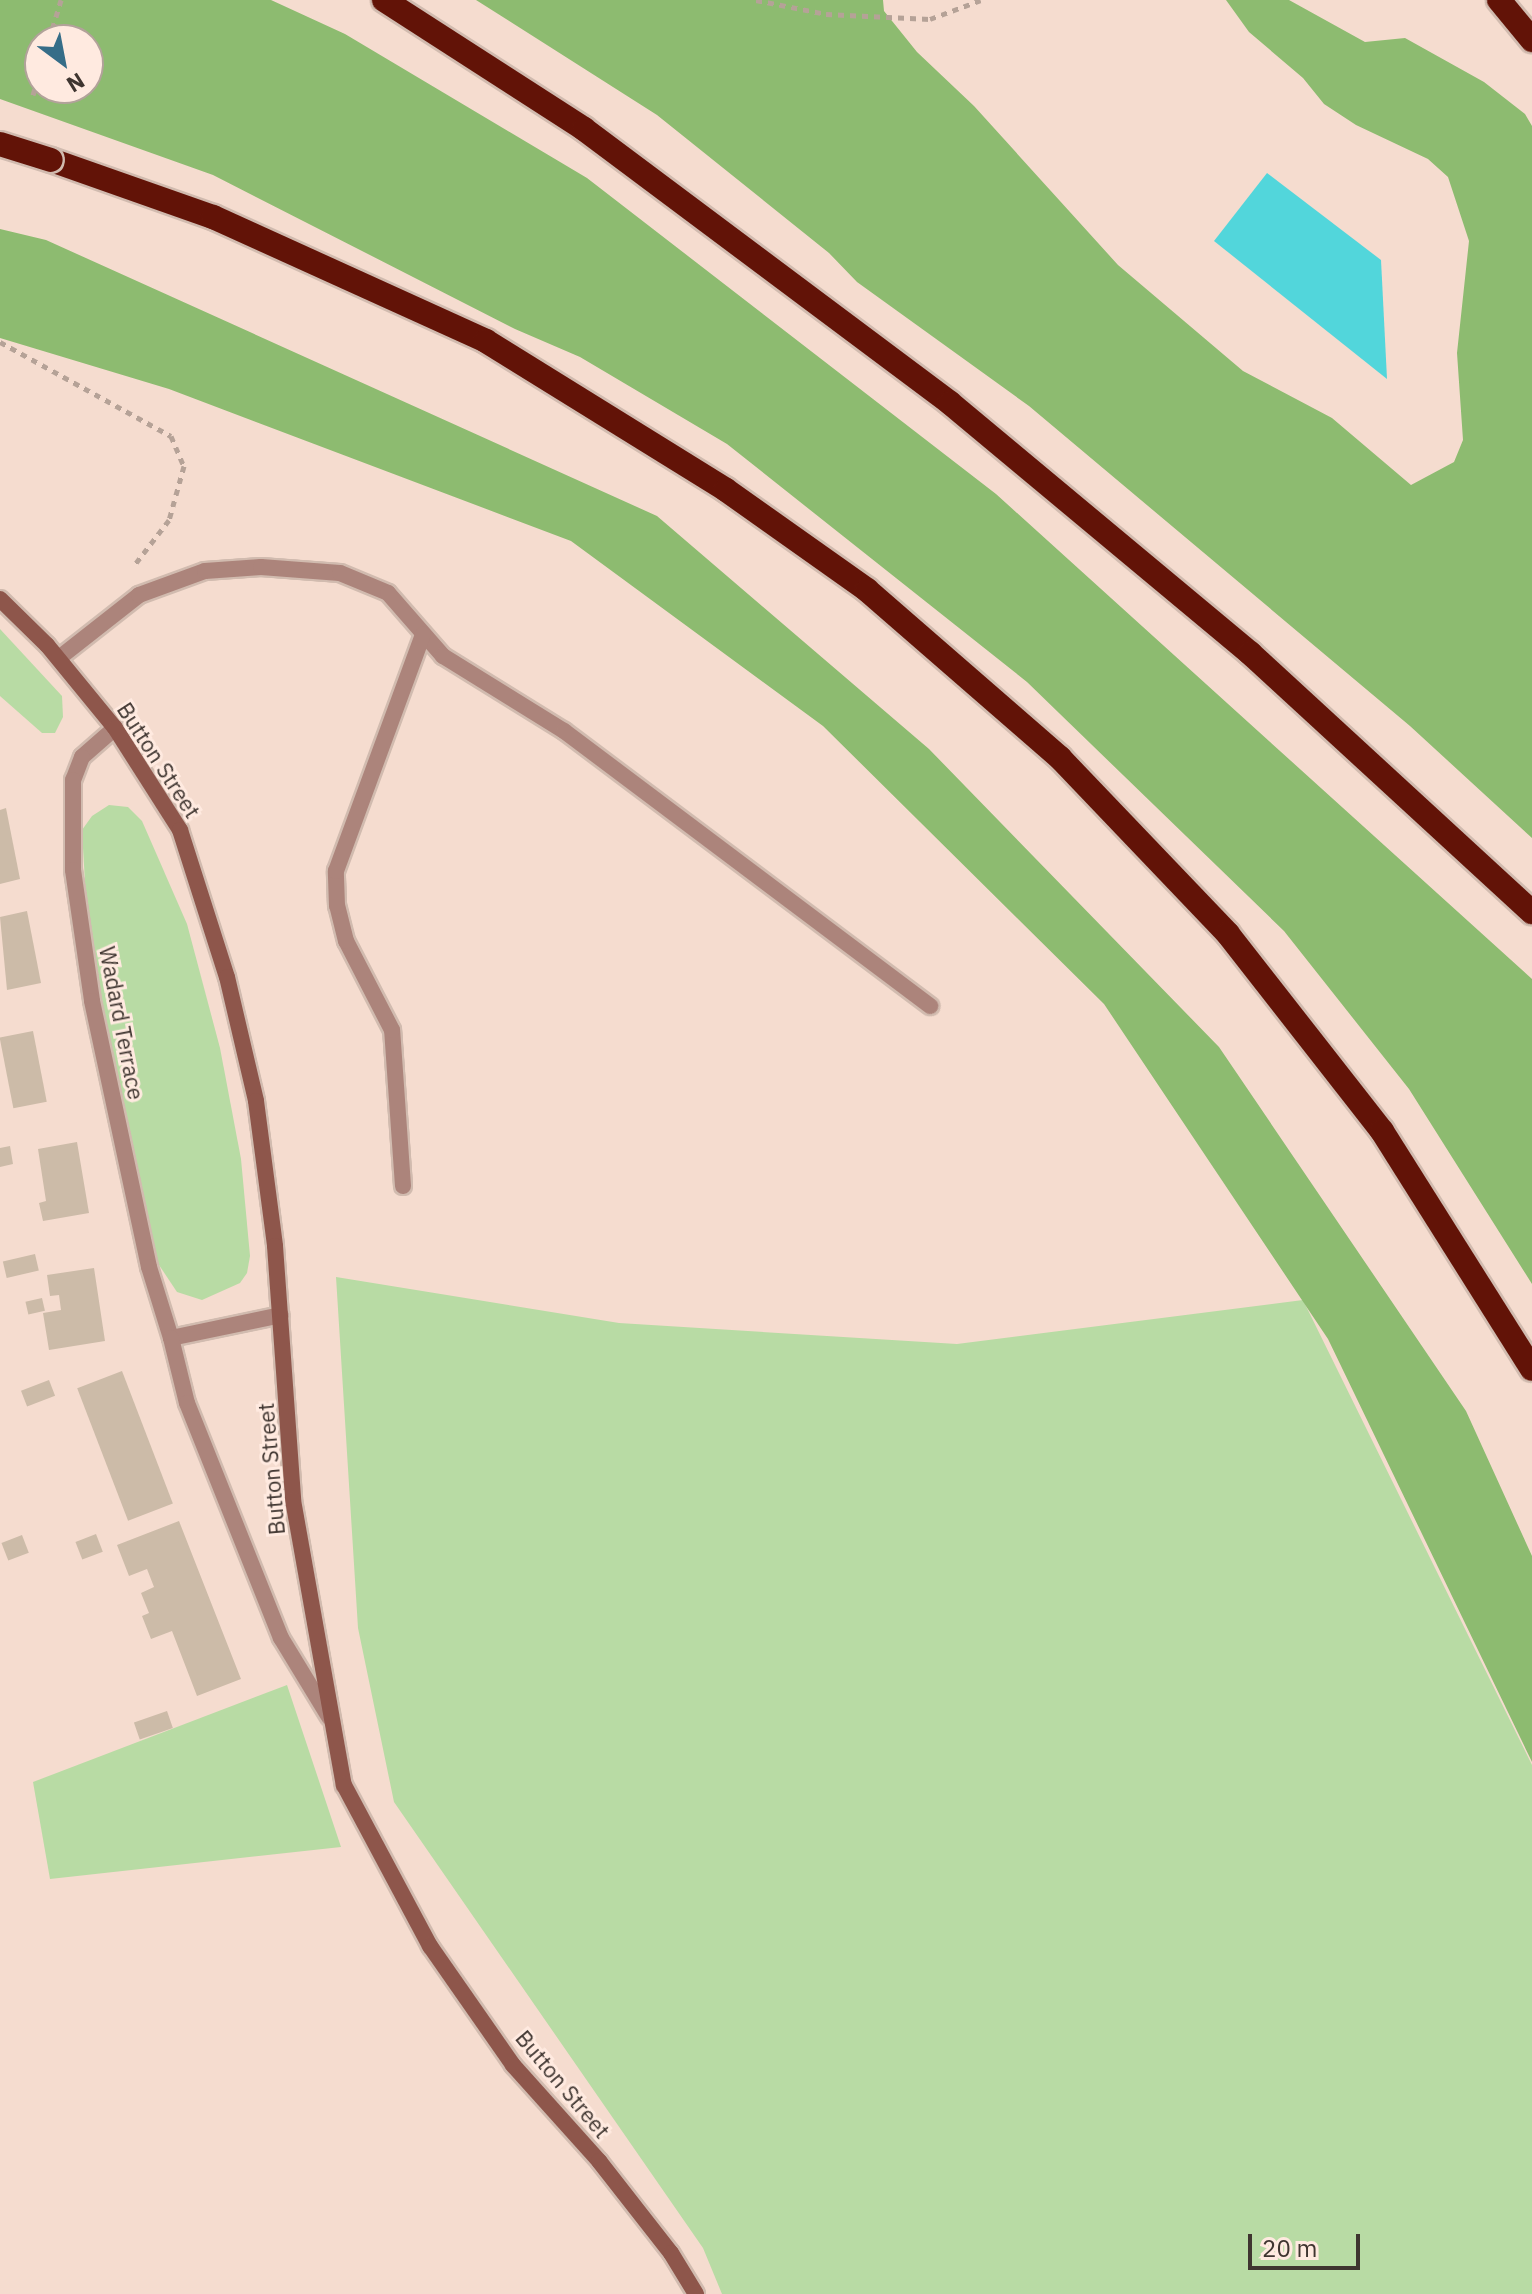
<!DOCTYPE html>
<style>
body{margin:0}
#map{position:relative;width:1532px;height:2294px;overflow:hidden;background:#f5dccf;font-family:"IBM Plex Sans",sans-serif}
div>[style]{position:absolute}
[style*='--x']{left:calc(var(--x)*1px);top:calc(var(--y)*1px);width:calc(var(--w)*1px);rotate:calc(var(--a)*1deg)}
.green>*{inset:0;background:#b8dba4}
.forest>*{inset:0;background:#8dbb70}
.water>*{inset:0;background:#52d6db}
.building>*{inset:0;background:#ccbba8;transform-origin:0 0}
.path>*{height:5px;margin-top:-2.5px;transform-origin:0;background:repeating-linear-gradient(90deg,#b5a297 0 6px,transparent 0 12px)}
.roads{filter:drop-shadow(2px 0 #d1bbaf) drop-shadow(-2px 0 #d1bbaf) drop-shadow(0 2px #d1bbaf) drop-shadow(0 -2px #d1bbaf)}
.lane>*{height:16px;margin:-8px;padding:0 8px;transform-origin:8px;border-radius:8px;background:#ac847b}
.street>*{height:16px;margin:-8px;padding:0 8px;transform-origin:8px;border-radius:8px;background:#ac847b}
.secondary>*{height:16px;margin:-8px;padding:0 8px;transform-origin:8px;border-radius:8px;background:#8e564b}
.highway>*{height:24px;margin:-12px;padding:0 12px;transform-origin:12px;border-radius:12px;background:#621307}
.bridges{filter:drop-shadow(2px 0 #d1bbaf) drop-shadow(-2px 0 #d1bbaf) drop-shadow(0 2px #d1bbaf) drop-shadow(0 -2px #d1bbaf)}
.highway-bridge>*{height:24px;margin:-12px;padding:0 12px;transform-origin:12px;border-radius:12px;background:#621307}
span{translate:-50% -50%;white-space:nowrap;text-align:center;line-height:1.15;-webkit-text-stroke:6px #ffeae0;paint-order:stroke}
.street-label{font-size:22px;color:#3f3530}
.north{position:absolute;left:24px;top:24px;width:80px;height:80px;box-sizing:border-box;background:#ffeae0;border:2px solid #b2a29a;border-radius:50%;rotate:148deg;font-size:22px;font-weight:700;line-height:32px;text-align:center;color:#3f3530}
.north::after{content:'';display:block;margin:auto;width:28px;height:36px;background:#366d88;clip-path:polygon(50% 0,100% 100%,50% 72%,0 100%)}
.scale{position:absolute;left:1248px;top:2234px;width:112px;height:36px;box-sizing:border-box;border:4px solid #3f3530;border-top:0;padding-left:10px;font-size:24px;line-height:28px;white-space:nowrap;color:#3f3530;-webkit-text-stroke:6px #ffeae0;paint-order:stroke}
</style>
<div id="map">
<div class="green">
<i style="clip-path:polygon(0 629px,62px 696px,63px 717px,55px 733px,42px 733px,0 696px)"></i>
<i style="clip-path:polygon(109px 805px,128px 807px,142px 821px,187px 924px,220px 1048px,241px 1159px,250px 1256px,247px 1273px,240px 1283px,202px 1300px,177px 1292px,157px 1262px,104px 1012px,86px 900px,82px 830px,92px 816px)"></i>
<i style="clip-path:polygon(336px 1277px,619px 1323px,957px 1344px,1303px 1300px,1532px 1765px,1532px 2294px,722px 2294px,703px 2248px,394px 1802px,358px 1628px)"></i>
<i style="clip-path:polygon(287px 1685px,341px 1847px,50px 1879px,33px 1782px)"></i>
</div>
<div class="forest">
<i style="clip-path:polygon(evenodd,0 0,271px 0,345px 34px,587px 178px,996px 494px,1532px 979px,1532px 1284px,1409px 1089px,1284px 931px,1027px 682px,727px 444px,580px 357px,515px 329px,213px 175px,0 99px,0 0,40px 40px,88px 40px,88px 88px,40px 88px,40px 40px)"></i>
<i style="clip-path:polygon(476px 0,883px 0,884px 11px,917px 52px,974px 106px,1118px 265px,1243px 371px,1332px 418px,1411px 485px,1454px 462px,1463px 440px,1457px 353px,1469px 241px,1448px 177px,1428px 159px,1356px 125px,1324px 104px,1303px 78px,1249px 32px,1226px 0,1289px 0,1365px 42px,1405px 38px,1484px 82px,1525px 114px,1532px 126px,1532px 838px,1410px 726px,1029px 406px,857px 282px,829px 253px,657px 115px)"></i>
<i style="clip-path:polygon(0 229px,46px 240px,657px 516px,929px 749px,1219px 1047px,1466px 1411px,1532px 1556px,1532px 1762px,1328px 1339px,1104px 1004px,823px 726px,571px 541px,169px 389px,0 338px)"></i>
</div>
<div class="water">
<i style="clip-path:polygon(1267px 173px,1381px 260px,1387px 379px,1214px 241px)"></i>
</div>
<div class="building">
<i style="clip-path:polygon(6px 808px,20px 879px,0 884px,0 810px)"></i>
<i style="clip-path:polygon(27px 911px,41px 983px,7px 990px,0 917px)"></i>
<i style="left:33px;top:1031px;width:72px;height:34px;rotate:79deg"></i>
<i style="clip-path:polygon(77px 1142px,89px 1213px,43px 1221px,39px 1203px,46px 1201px,38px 1149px)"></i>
<i style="clip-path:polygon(10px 1146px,13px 1164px,0 1167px,0 1148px)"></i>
<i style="left:35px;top:1254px;width:17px;height:33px;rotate:77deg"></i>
<i style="clip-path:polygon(94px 1268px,105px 1341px,49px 1350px,43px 1313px,61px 1310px,59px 1295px,50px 1296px,47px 1275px)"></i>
<i style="left:42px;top:1298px;width:13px;height:17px;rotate:77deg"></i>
<i style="left:122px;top:1371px;width:142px;height:48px;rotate:69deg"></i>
<i style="left:49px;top:1380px;width:17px;height:30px;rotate:69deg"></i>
<i style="clip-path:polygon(179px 1521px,241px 1679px,197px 1696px,172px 1631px,151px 1639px,142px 1616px,149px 1613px,141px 1593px,154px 1587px,147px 1569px,129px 1576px,117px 1545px)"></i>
<i style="left:96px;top:1534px;width:19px;height:22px;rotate:69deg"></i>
<i style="left:22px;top:1535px;width:19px;height:22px;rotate:69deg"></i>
<i style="left:167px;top:1711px;width:18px;height:35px;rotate:71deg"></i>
</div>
<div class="path">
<i style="--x:756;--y:0;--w:71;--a:11.3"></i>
<i style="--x:826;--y:14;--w:104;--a:2.8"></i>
<i style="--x:930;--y:19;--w:54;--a:-20.4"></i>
<i style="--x:49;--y:40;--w:42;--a:-73.3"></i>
<i style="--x:33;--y:95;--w:25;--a:-74"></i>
<i style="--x:0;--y:342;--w:195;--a:28.8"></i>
<i style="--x:171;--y:436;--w:33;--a:67"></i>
<i style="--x:184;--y:466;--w:56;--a:105.5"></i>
<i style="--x:169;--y:520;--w:59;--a:127.5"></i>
</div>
<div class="roads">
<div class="lane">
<i style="--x:59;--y:658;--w:102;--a:-38.2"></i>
<i style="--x:139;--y:595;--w:70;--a:-20"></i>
<i style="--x:205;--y:571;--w:56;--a:-4.1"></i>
<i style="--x:261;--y:567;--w:79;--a:4.3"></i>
<i style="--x:340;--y:573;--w:52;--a:22.6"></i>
<i style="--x:388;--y:593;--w:84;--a:48.9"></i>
<i style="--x:443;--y:656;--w:142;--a:31.8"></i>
<i style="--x:564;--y:731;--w:458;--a:36.9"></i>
<i style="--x:403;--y:1186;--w:156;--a:-94"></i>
<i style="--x:392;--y:1030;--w:100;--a:-117.3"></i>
<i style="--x:346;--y:941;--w:36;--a:-104"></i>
<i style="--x:337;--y:906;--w:35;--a:-92"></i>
<i style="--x:336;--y:871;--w:252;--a:-69.8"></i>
</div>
<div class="street">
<i style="--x:115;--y:728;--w:44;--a:138.7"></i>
<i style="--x:82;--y:757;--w:25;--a:111"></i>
<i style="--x:73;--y:780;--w:90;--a:90"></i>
<i style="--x:73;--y:870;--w:132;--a:81.7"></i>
<i style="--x:92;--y:1001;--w:272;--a:77.9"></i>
<i style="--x:149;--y:1267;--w:74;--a:72.8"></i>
<i style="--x:171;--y:1338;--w:112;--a:-11.8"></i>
<i style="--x:171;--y:1338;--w:67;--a:76.2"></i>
<i style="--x:187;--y:1403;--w:253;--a:68.2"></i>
<i style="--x:281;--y:1638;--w:92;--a:58.7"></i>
</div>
<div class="secondary">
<i style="--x:0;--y:599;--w:66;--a:44.4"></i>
<i style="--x:47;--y:645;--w:107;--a:50.7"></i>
<i style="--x:115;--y:728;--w:121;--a:57.5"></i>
<i style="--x:180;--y:830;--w:154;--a:72.3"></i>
<i style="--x:227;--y:977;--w:127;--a:76.8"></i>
<i style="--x:256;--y:1101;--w:146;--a:82.5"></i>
<i style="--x:275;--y:1246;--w:255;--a:85.9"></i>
<i style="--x:293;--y:1500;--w:290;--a:79.9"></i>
<i style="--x:344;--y:1785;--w:183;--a:61.9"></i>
<i style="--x:430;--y:1946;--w:145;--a:55.1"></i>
<i style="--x:513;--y:2065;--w:129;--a:48.1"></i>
<i style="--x:599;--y:2161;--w:117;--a:52"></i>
<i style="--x:671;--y:2253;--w:48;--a:58.6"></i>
</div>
<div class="highway">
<i style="--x:384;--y:0;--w:238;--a:32.8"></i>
<i style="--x:584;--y:129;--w:457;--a:36.8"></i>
<i style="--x:950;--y:403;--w:391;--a:39.8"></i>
<i style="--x:1250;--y:653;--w:383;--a:42.6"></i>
<i style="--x:1499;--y:0;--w:52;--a:50.5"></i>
<i style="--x:51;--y:160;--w:172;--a:19.4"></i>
<i style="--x:213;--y:217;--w:300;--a:24.4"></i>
<i style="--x:486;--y:341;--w:282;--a:31.8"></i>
<i style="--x:726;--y:490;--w:173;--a:35.3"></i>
<i style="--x:867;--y:590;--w:256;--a:41"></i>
<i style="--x:1060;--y:758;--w:243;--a:46.3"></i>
<i style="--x:1228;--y:934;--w:250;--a:52"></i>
<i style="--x:1382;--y:1131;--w:281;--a:57.8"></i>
</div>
</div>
<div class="bridges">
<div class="highway-bridge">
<i style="--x:0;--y:144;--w:53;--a:17.4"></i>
</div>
</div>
<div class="street-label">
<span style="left:159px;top:760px;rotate:57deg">Button Street</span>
<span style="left:122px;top:1023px;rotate:79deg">Wadard Terrace</span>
<span style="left:271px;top:1469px;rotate:-95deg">Button Street</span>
<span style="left:563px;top:2084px;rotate:50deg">Button Street</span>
</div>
<div class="north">N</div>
<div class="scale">20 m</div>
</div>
